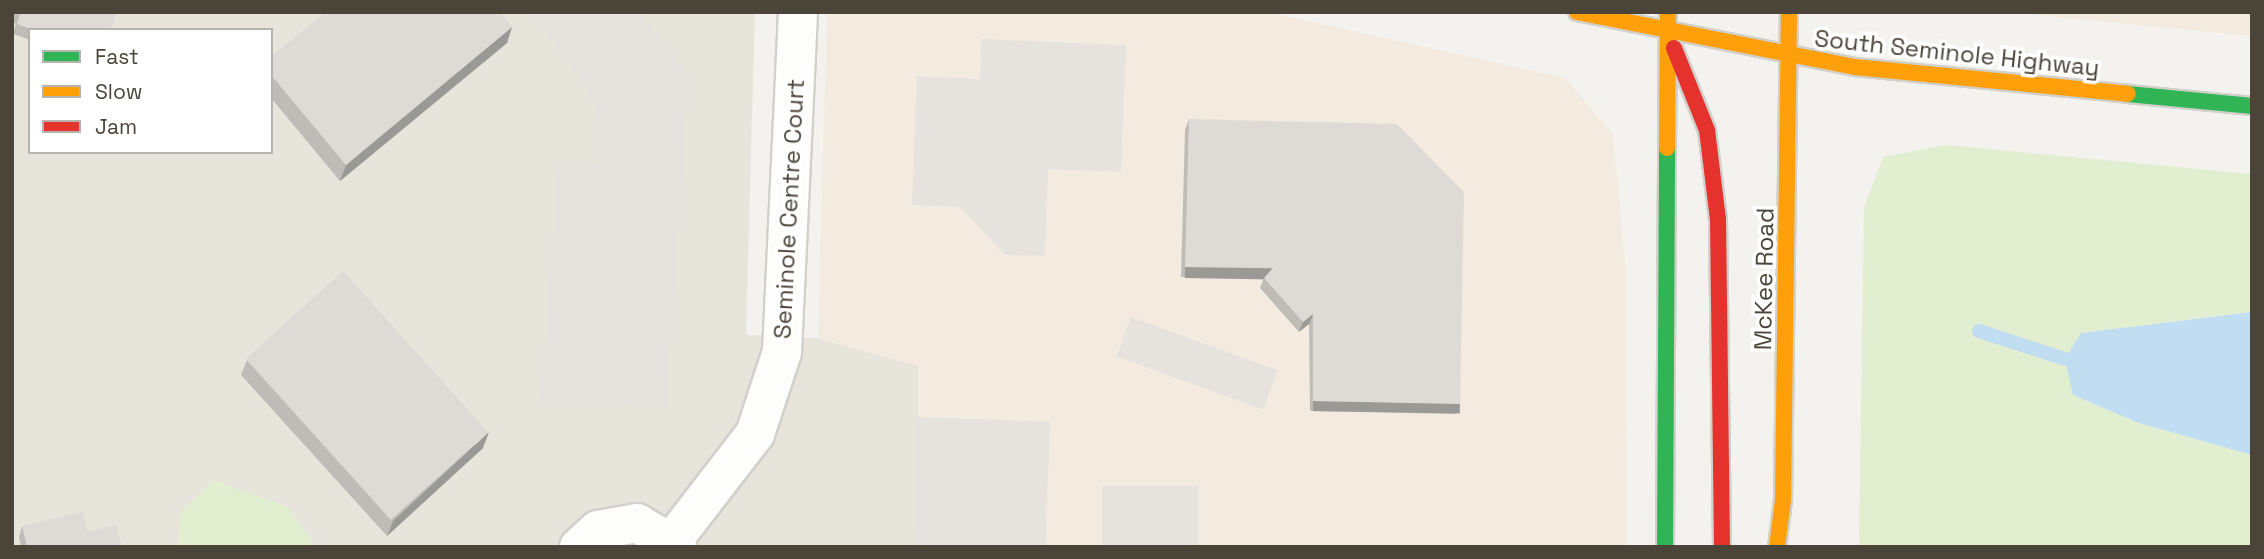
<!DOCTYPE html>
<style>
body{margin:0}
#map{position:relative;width:2264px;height:559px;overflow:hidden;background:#f4f2ee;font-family:"Space Grotesk",sans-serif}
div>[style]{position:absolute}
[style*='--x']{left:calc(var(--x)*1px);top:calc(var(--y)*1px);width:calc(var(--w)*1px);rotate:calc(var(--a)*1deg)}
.residential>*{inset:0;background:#e7e4dc}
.commercial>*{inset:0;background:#f3ebdf}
.green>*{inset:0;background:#e1eecf}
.parking>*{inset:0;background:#e6e3df;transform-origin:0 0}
.water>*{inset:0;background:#c0ddf1}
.stream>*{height:14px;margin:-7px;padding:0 7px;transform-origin:7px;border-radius:7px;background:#c0ddf1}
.roads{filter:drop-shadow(2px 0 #d2d0cb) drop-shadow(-2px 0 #d2d0cb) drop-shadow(0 2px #d2d0cb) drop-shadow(0 -2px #d2d0cb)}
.street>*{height:38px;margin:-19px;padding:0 19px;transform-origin:19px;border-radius:19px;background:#fdfdfc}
.fast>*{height:16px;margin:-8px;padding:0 8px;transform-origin:8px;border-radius:8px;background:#30b455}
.slow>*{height:16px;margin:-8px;padding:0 8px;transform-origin:8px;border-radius:8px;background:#ff9f0a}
.jam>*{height:16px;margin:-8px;padding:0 8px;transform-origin:8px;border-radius:8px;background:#e5322d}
.wall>*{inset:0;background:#bfbcb8}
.shaded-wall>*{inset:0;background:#9b9996;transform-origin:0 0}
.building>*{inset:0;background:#dedbd6;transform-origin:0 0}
span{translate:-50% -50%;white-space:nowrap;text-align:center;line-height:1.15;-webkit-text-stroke:7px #fff;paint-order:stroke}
.street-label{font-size:24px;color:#4b4439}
.frame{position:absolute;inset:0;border:14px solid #4b4439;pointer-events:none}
.legend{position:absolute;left:28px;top:28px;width:245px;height:126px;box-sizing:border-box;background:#fff;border:2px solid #b7b4b0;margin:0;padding:9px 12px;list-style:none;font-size:21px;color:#4b4439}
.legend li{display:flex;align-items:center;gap:14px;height:35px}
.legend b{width:35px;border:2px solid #b7b4b0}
</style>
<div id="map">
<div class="residential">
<i style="clip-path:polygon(evenodd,12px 12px,755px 12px,746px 335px,818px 338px,918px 366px,918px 547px,12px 547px,12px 12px,30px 30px,271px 30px,271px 152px,30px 152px,30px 30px)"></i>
</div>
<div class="commercial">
<i style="clip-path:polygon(827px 12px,1268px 12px,1565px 78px,1613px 134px,1625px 265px,1626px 547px,918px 547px,918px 366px,818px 338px)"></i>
<i style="clip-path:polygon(2010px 12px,2252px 12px,2252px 36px)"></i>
</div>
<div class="green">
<i style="clip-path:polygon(1946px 145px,2252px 174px,2252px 312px,2081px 333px,2073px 395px,2139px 423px,2252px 455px,2252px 547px,1859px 547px,1864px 208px,1883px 157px)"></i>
<i style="clip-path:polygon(214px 480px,287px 507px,316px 547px,178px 547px,180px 513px)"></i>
</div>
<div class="parking">
<i style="clip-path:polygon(531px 12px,638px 12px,689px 73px,666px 408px,541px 402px,559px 165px,598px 166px,601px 123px,588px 89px)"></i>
<i style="clip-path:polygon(981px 39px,1126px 45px,1121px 172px,1048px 169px,1045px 256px,1005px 255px,960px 207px,912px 205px,917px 76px,980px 79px)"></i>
<i style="left:1131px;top:317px;width:156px;height:42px;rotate:20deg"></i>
<i style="left:918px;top:417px;width:132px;height:130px;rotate:2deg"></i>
<i style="left:1102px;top:486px;width:96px;height:61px"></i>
</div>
<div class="water">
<i style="clip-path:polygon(2252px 312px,2252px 455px,2139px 423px,2073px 395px,2065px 359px,2081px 333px)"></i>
</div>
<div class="stream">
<i style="--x:1979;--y:331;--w:90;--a:18"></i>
</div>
<div class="roads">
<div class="street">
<i style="--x:673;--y:540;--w:134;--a:-52.3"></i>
<i style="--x:755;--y:434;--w:86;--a:-71.8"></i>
<i style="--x:782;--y:352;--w:340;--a:-87.3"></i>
<i style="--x:579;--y:547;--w:25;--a:-42"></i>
<i style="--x:598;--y:530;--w:40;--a:-10"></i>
<i style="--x:637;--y:523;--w:47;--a:31"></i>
</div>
<div class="fast">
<i style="--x:2128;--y:94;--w:125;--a:5.5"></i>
<i style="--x:1665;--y:547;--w:399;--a:-89.7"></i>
</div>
<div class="slow">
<i style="--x:1577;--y:12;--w:283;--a:11.2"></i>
<i style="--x:1855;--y:67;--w:274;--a:5.6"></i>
<i style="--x:1667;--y:148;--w:136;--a:-89.6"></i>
<i style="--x:1777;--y:547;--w:47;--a:-82.7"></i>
<i style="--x:1783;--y:500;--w:488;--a:-89.3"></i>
</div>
<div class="jam">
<i style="--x:1674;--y:48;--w:88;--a:68.1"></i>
<i style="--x:1707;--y:130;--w:90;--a:83"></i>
<i style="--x:1718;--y:219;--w:328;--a:89.3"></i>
</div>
</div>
<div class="wall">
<i style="clip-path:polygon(12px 12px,116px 12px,110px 30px,30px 30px,30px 40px,13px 34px,16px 24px,12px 22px)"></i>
<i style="clip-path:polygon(512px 27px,507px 43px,340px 181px,271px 98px,271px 57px)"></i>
<i style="clip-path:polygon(1189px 119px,1456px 414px,1310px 411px,1309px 324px,1299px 332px,1260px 288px,1264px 278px,1181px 277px,1185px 130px)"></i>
<i style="clip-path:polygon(247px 360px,483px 448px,387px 536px,241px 375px)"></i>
<i style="clip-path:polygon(22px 526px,88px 532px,122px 547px,21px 547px,19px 537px)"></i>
</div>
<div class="shaded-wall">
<i style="clip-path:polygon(512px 27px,507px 43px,340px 181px,346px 165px)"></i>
<i style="left:1185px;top:267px;width:88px;height:11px;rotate:1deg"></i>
<i style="clip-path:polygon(1313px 314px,1309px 324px,1299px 332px,1303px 322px)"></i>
<i style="left:1313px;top:401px;width:147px;height:10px;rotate:1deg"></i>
<i style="clip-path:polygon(489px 432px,483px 448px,387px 536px,393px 521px)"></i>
</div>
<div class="building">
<i style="clip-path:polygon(17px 12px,116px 12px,110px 30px,33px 30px,17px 24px,20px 13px)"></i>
<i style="clip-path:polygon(325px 12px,500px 12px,512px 27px,346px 165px,271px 75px,271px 57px)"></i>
<i style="clip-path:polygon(1189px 119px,1397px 124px,1464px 192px,1460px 404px,1313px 401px,1313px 314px,1303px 322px,1264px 278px,1273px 268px,1185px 267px)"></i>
<i style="left:343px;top:271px;width:217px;height:131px;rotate:48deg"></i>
<i style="clip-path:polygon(83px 512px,88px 532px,116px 525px,122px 547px,27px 547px,22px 526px)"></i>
</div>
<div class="street-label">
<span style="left:1957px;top:53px;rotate:6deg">South Seminole Highway</span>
<span style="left:789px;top:209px;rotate:-87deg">Seminole Centre Court</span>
<span style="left:1764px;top:279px;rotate:-89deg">McKee Road</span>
</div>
<div class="frame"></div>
<ul class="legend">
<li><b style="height:9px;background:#30b455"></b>Fast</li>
<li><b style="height:9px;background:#ff9f0a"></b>Slow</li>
<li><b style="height:9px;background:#e5322d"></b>Jam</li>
</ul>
</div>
